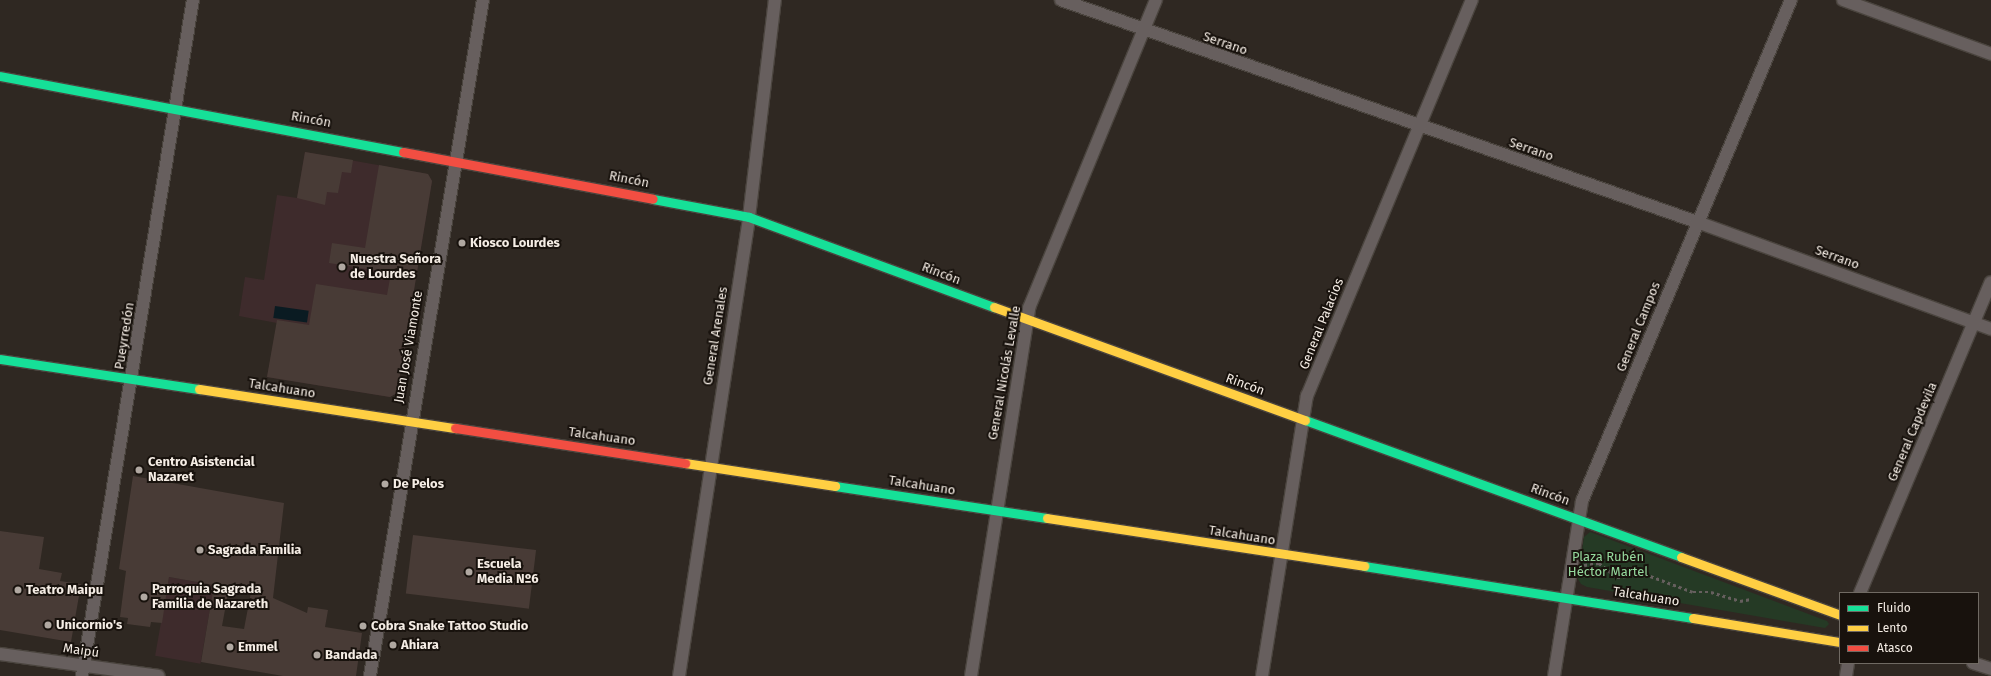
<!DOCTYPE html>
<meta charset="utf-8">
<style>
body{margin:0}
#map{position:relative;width:1991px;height:676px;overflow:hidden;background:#2f2822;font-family:"Fira Sans",sans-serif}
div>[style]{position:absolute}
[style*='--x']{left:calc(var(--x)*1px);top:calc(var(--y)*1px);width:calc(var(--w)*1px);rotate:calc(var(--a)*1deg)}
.education>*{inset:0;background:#3e2b2c;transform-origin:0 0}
.green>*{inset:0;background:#253a25}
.water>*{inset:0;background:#0a1b22;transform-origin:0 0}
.building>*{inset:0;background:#483b36;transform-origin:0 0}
.path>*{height:2.5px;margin-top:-1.25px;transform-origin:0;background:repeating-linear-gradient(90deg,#665f5e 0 3px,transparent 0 6px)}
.roads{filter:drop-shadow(1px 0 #4a443e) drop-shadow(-1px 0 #4a443e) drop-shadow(0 1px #4a443e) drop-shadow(0 -1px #4a443e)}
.street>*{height:12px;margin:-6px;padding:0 6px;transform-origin:6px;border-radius:6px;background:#675f5e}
.fast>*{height:9px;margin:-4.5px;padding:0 4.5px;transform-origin:4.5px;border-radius:4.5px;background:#16e098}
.slow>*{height:9px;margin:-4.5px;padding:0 4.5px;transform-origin:4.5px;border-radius:4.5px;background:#ffcf43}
.jam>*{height:9px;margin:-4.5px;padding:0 4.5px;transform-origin:4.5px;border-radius:4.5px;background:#f24e42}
.dots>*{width:11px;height:11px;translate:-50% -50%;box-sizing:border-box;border:2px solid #18120d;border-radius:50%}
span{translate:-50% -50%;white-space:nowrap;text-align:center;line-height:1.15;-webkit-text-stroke:4px #18120d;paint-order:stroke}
.street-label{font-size:13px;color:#f5ede5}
.poi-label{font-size:13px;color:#f5ede5;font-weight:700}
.left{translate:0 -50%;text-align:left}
.park-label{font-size:13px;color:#95d99d}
.legend{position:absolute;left:1839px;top:592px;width:140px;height:72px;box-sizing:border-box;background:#18120d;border:1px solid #706a63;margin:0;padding:5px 7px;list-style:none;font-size:12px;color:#f5ede5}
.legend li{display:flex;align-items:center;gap:8px;height:20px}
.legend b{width:20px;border:1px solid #706a63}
</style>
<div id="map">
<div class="education">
<i style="clip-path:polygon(305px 152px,428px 174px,432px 181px,397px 393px,390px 397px,267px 377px,277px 323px,239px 316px,245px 277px,264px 280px,277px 195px,297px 198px)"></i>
<i style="left:169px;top:577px;width:46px;height:80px;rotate:10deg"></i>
</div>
<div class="green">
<i style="clip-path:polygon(1590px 532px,1827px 621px,1829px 624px,1825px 628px,1587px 587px,1581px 584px,1578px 579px,1584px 537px)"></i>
</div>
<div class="water">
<i style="left:275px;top:306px;width:34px;height:12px;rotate:8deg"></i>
</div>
<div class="building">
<i style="clip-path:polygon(305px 152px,353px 160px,351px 173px,342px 172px,338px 193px,327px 192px,325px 205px,297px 198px)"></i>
<i style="clip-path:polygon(379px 165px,428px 174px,432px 181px,397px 393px,390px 397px,267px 377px,277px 320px,309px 325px,316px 284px,387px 295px,391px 273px,329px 263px,332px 243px,365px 248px)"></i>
<i style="clip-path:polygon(evenodd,133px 476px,284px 503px,273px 598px,307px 613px,308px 607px,328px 610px,325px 627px,362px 633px,356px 676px,283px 676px,201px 662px,214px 585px,169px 577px,162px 623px,151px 622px,150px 627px,127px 624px,128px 618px,120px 617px,126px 571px,119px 569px,133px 476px,229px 588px,251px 592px,244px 629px,222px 626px,229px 588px)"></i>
<i style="clip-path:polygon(0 531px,44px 537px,39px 569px,62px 573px,60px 581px,81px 584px,71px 642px,0 630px)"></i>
<i style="left:413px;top:535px;width:124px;height:59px;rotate:7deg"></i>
</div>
<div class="path">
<i style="--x:1584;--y:565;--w:15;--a:-8"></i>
<i style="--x:1599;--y:563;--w:23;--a:38"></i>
<i style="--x:1617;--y:577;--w:28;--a:-6"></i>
<i style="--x:1645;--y:574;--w:51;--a:20.6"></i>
<i style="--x:1693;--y:592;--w:18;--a:0"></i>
<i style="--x:1711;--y:592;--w:30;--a:17"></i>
<i style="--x:1740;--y:601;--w:11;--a:-10"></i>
</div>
<div class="roads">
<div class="street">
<i style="--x:1061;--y:0;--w:674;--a:19.24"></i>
<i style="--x:1697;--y:222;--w:313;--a:20"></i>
<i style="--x:1843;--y:0;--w:158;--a:20"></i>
<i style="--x:1860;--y:593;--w:337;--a:-67.2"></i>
<i style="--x:0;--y:654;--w:160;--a:7.9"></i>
<i style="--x:1973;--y:663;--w:19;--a:18"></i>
<i style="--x:82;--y:676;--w:685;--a:-80.68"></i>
<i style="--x:370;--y:676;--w:685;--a:-80.51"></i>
<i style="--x:679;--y:676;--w:464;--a:-81.3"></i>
<i style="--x:749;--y:217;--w:219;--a:-83.2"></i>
<i style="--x:971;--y:676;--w:373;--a:-81"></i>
<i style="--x:1029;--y:308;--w:333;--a:-67.6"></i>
<i style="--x:1262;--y:676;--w:284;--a:-80.9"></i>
<i style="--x:1307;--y:396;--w:429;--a:-67.4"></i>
<i style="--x:1554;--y:676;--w:177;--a:-80.9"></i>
<i style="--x:1582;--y:501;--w:543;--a:-67.36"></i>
<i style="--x:1846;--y:676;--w:13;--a:-81"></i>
</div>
<div class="fast">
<i style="--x:0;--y:76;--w:410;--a:10.7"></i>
<i style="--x:653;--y:199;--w:98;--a:10.6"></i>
<i style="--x:749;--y:217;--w:261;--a:20.2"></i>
<i style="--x:0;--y:359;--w:201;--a:8.6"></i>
<i style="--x:1305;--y:420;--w:400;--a:20"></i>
<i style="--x:835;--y:486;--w:214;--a:8.6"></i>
<i style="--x:1364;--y:566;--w:333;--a:9"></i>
</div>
<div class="slow">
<i style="--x:994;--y:307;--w:331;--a:20"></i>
<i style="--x:199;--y:389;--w:259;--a:8.7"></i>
<i style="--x:685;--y:463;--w:152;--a:8.7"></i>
<i style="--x:1047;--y:518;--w:321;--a:8.6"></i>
<i style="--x:1681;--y:557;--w:169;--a:20"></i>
<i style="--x:1693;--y:618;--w:149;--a:9.3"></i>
</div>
<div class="jam">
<i style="--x:403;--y:152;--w:254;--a:10.6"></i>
<i style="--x:455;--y:428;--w:233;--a:8.7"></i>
</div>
</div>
<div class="dots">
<i style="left:462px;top:243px;background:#b0a8a1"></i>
<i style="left:342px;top:267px;background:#b0a8a1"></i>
<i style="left:139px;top:470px;background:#b0a8a1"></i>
<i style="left:385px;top:484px;background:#b0a8a1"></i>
<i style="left:200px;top:550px;background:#b0a8a1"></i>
<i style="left:469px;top:572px;background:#b0a8a1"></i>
<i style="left:18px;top:590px;background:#b0a8a1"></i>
<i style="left:144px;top:597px;background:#b0a8a1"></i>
<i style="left:48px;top:625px;background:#b0a8a1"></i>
<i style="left:363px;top:626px;background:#b0a8a1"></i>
<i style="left:393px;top:645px;background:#b0a8a1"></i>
<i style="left:230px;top:647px;background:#b0a8a1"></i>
<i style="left:317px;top:655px;background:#b0a8a1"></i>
</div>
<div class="street-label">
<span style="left:1225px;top:44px;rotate:19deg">Serrano</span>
<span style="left:311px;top:120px;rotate:10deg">Rincón</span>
<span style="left:1531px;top:150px;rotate:19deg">Serrano</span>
<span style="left:629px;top:180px;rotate:11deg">Rincón</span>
<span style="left:1837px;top:258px;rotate:20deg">Serrano</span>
<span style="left:941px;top:274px;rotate:21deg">Rincón</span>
<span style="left:1322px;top:324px;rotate:-68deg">General Palacios</span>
<span style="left:1639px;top:327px;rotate:-68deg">General Campos</span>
<span style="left:125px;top:336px;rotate:-81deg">Pueyrredón</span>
<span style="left:716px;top:336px;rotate:-81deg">General Arenales</span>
<span style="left:409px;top:347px;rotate:-80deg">Juan José Viamonte</span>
<span style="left:1005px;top:373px;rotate:-80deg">General Nicolás Levalle</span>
<span style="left:1245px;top:385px;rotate:20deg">Rincón</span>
<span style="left:282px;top:389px;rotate:9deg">Talcahuano</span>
<span style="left:1913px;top:432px;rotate:-67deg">General Capdevila</span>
<span style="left:602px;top:437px;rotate:8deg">Talcahuano</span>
<span style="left:922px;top:486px;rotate:9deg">Talcahuano</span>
<span style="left:1550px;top:495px;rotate:20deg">Rincón</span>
<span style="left:1242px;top:536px;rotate:9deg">Talcahuano</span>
<span style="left:1646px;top:597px;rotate:9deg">Talcahuano</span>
<span style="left:81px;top:651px;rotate:8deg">Maipú</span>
</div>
<div class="poi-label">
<span class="left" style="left:470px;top:243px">Kiosco Lourdes</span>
<span class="left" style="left:350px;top:267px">Nuestra Señora<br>de Lourdes</span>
<span class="left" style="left:148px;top:470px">Centro Asistencial<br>Nazaret</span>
<span class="left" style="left:393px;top:484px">De Pelos</span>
<span class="left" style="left:208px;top:550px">Sagrada Familia</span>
<span class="left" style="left:477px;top:572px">Escuela<br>Media Nº6</span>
<span class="left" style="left:26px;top:590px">Teatro Maipu</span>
<span class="left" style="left:152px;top:597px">Parroquia Sagrada<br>Familia de Nazareth</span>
<span class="left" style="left:56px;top:625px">Unicornio's</span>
<span class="left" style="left:371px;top:626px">Cobra Snake Tattoo Studio</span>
<span class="left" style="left:401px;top:645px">Ahiara</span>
<span class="left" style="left:238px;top:647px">Emmel</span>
<span class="left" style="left:325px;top:655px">Bandada</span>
</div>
<div class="park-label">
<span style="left:1608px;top:565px">Plaza Rubén<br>Héctor Martel</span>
</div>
<ul class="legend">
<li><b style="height:5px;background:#16e098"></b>Fluido</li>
<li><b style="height:5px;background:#ffcf43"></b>Lento</li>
<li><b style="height:5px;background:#f24e42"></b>Atasco</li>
</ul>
</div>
